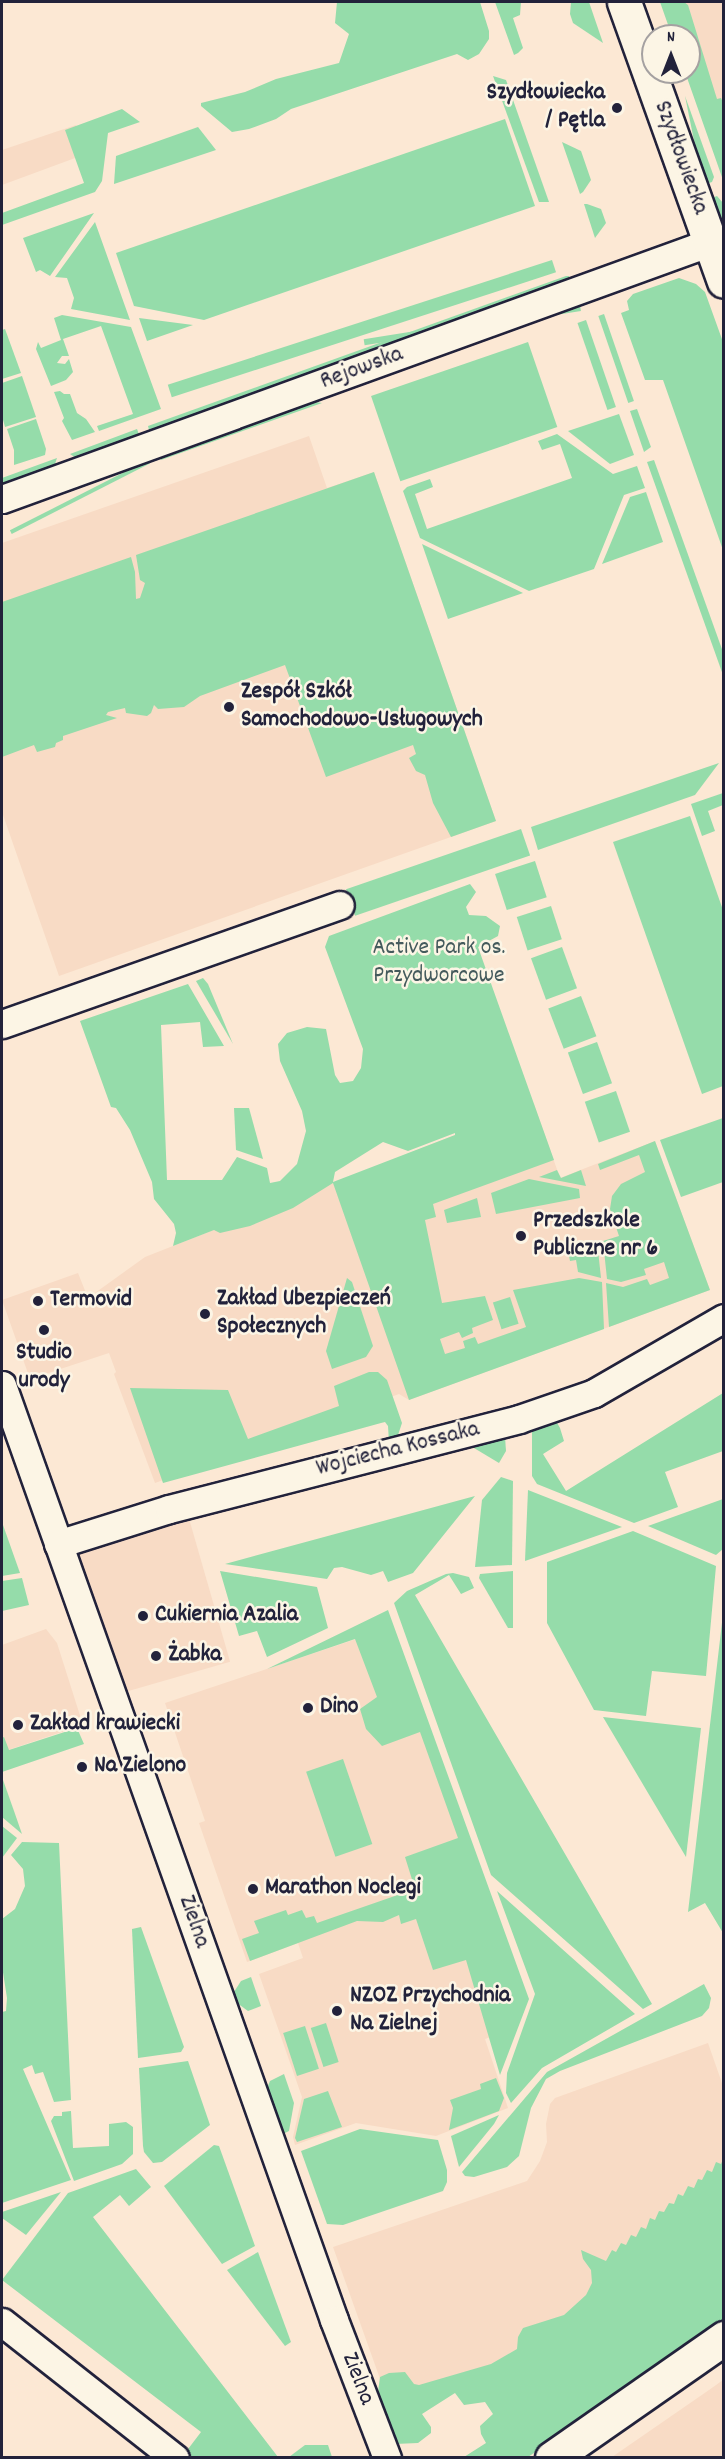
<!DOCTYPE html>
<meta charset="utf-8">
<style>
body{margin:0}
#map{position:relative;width:725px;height:2459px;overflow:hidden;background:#fce8d4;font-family:Dekko,sans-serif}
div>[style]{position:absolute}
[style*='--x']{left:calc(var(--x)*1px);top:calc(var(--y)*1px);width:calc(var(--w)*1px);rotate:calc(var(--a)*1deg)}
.built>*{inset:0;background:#f8dbc5;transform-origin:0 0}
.green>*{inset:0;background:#95dcaa;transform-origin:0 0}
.roads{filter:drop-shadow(2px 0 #22223b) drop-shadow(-2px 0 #22223b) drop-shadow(0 2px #22223b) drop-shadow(0 -2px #22223b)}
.minor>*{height:27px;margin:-13.5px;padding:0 13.5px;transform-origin:13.5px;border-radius:13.5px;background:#fcf5e5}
.tertiary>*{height:33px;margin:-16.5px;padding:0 16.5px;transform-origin:16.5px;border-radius:16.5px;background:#fcf5e5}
.dots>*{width:16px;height:16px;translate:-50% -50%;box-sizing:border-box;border:3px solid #fcf5e5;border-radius:50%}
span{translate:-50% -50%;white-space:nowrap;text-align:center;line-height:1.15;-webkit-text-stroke:5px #fcf5e5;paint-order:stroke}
.poi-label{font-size:24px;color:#22223b;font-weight:700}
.right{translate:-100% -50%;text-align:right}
.left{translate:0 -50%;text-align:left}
.street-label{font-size:24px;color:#22223b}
.park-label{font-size:24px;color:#445a5c}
.frame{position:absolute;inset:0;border:3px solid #22223b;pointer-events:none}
.north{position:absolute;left:641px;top:24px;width:60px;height:60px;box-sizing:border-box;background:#fcf5e5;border:2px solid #a5a1a1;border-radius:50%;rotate:0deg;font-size:16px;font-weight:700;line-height:24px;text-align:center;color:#22223b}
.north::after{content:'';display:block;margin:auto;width:21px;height:27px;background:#22223b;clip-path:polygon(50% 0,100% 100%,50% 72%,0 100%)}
</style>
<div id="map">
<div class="built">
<i style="clip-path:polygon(668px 2px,723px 2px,723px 158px,689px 36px)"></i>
<i style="clip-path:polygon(76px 125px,86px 154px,2px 185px,2px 150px)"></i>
<i style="clip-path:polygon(309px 436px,327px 488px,374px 472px,496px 821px,59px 976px,2px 812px,2px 543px)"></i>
<i style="clip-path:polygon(534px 1104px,560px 1178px,655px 1141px,710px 1290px,409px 1400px,399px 1394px,155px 1483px,114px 1374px,116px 1372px,109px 1353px,30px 1379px,2px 1300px,78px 1273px,88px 1298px,145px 1257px)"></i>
<i style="left:186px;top:1508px;width:160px;height:131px;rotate:74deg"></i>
<i style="clip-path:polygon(392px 1627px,477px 1878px,496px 2035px,485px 2039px,508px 2108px,436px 2136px,356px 2123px,295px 2145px,293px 2137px,302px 2097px,259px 1974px,303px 1958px,298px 1943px,247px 1962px,199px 1823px,205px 1821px,165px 1703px)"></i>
<i style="clip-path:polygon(46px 1629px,57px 1643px,83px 1725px,2px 1752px,2px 1645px)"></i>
<i style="clip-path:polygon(708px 2043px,723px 2086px,723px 2193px,495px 2370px,389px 2404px,333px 2247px,527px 2181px,540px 2161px,547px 2142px,546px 2124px,550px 2104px,555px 2098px)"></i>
<i style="clip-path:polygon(723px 2380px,723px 2457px,612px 2457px,709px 2390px)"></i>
</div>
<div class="green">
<i style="clip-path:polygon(337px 2px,480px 2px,489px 31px,489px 39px,479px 54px,468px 60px,457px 54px,291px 109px,276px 119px,249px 129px,232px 132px,201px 106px,201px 103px,245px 92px,276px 79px,339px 63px,349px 34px,335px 23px)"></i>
<i style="clip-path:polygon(495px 2px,521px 2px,520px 15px,513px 18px,523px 48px,518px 53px,514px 55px)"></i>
<i style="clip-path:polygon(571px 2px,589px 2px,603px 43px,573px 23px,570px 14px)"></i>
<i style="clip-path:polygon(660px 2px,684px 2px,688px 5px,717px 99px,721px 98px,724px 105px,723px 180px,685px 72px,689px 72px,689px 36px,672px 36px)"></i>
<i style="clip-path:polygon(493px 76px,506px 80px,549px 202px,539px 202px)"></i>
<i style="clip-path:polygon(685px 96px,714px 177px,712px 182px,703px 185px)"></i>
<i style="clip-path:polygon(122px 109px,140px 122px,108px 133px,102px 181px,95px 192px,2px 225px,2px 213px,84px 183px,65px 130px)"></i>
<i style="clip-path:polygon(505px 119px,535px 206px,204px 320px,134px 306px,116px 253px)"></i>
<i style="clip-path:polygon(198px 127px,216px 150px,114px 184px,116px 156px)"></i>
<i style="clip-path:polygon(562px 142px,581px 151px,591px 180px,583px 192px,580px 194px)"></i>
<i style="clip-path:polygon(717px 196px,723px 203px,723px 220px,718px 217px,709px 199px)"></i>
<i style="clip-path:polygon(587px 204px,601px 209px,606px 223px,595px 238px,584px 204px)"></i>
<i style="clip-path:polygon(94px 213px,50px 276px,40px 270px,36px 272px,23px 238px)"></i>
<i style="clip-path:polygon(95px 222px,130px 320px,71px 309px,74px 298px,67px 278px,55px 277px)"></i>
<i style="left:552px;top:260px;width:13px;height:404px;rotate:72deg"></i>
<i style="clip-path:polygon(566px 276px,569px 276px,571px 282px,150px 434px,148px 426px)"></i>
<i style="clip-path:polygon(679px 278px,696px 284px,705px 292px,723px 342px,723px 550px,663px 380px,645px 380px,621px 313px,629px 310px,627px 301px,633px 294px)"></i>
<i style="left:580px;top:305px;width:6px;height:219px;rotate:81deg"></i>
<i style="left:604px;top:314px;width:92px;height:6px;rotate:71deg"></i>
<i style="clip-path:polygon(62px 315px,131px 327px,161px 409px,99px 431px,97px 426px,133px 414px,101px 326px,63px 339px,69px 356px,62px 356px,57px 363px,65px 364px,69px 359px,73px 372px,66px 380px,51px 386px,36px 349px,38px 342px,41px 348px,61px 340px,54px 318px)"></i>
<i style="clip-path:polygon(139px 318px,193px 325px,147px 341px)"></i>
<i style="left:586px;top:320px;width:92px;height:9px;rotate:71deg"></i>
<i style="clip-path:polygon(5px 329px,21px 373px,2px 379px,2px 330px)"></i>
<i style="left:528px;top:342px;width:90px;height:166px;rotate:71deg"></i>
<i style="clip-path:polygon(22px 376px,36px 417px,5px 427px,2px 416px,2px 383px)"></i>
<i style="clip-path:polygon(60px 391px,64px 394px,70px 394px,77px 413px,86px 419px,95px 432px,72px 440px,62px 421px,64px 418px,54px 392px)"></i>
<i style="clip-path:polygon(310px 401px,322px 403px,161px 460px,160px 455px)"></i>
<i style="clip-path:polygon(637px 409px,651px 447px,644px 452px,630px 411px)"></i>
<i style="clip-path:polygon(619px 414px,634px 455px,610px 464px,568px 431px)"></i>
<i style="clip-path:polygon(36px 419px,46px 449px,45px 455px,14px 465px,14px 450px,7px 429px)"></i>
<i style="clip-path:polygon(137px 429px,140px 437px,76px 458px,70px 454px)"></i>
<i style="clip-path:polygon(557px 434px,613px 474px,637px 466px,645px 488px,624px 495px,594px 569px,529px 591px,420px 538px,403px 491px,407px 487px,430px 479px,433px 487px,415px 494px,427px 529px,572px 478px,560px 444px,542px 450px,538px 441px)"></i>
<i style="clip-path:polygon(57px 458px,54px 467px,2px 487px,2px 478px)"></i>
<i style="left:148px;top:460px;width:4px;height:155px;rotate:63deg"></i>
<i style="clip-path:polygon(654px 460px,723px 652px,723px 675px,647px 462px)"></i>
<i style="clip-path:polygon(374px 472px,496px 821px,451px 837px,433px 803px,425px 775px,416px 771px,409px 758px,416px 754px,413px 745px,326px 777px,285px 665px,200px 696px,184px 707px,158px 709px,154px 705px,151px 713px,147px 716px,126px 713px,125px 708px,108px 712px,106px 715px,117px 718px,63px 736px,63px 740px,56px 743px,55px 747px,37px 752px,34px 745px,2px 757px,2px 602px,131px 557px,135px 572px,136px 599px,140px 598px,145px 583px,140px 580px,136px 555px)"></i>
<i style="clip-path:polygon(646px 492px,663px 542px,602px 564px,630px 497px)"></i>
<i style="clip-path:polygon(422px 544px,523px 593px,448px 619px)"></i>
<i style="clip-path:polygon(719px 763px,695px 795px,538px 850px,531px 827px)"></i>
<i style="clip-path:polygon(723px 793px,723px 805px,708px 811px,715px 831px,702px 836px,691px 804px)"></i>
<i style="clip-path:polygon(690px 816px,724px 913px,723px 1086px,702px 1094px,613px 842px)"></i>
<i style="left:521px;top:829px;width:28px;height:185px;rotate:71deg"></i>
<i style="left:535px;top:861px;width:38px;height:42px;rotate:72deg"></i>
<i style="clip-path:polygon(evenodd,470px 884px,476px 892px,466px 907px,469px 915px,486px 916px,500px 926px,498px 936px,478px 947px,554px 1160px,433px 1204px,436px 1217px,425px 1220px,442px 1303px,485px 1296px,493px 1320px,472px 1328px,473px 1333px,462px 1338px,459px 1332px,440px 1339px,445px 1354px,465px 1348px,463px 1341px,475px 1337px,478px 1344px,526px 1327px,513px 1290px,579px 1278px,602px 1282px,604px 1329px,409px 1400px,333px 1183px,293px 1208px,250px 1226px,220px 1233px,214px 1230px,173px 1246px,176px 1233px,174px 1224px,154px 1199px,152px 1182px,130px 1130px,116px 1108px,111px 1107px,80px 1021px,188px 984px,224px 1046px,203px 1047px,200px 1022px,161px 1025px,167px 1180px,222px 1180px,237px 1157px,267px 1168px,270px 1183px,280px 1181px,297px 1164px,306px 1131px,302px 1111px,280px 1061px,278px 1044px,287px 1033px,307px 1027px,326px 1029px,335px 1075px,340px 1083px,353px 1081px,361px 1068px,363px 1049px,325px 947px,329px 936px,470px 884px,455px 1133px,455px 1135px,333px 1182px,335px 1172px,383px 1142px,408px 1151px,455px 1133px)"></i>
<i style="left:551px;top:906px;width:35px;height:36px;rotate:72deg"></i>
<i style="left:562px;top:947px;width:44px;height:33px;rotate:70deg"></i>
<i style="clip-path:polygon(203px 978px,208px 984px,233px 1044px,196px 981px)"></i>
<i style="left:581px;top:996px;width:43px;height:35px;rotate:69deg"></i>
<i style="left:597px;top:1042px;width:44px;height:31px;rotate:70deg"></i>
<i style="left:616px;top:1091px;width:43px;height:33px;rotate:71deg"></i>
<i style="clip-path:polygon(234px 1108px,249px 1108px,263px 1159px,236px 1150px)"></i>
<i style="clip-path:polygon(723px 1118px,723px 1182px,681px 1197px,660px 1140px)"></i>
<i style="clip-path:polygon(655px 1141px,710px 1290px,609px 1327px,606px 1283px,623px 1287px,647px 1279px,650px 1285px,669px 1278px,664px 1262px,644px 1269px,646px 1275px,621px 1282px,607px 1279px,603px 1241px,619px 1236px,610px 1209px,612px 1196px,621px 1184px,645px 1172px,639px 1155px,600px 1170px,598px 1164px)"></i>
<i style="clip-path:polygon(557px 1170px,561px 1178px,581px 1170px,586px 1186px,539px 1177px)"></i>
<i style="clip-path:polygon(529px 1179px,579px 1189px,580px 1198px,496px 1214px,491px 1193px)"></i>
<i style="clip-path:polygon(477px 1198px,481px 1217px,447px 1223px,444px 1210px)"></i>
<i style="clip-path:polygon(578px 1249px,580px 1254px,598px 1250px,601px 1278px,578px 1272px,576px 1260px,570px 1261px,568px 1251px)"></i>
<i style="clip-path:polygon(347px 1278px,352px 1282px,373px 1346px,366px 1357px,332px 1369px,326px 1351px)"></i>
<i style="left:510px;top:1297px;width:28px;height:18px;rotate:72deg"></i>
<i style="clip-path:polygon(369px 1372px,378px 1372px,387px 1380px,402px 1423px,397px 1438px,389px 1442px,388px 1426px,385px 1422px,381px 1423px,163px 1483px,130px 1388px,228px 1390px,248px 1439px,339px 1406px,334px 1386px)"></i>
<i style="clip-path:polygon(723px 1393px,723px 1451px,665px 1472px,678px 1507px,634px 1523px,537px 1484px,532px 1476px,532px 1427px,550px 1420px,556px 1421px,560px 1428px,564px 1441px,543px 1454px,566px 1491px)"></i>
<i style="clip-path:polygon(498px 1434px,505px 1437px,506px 1451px,499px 1463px,469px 1445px)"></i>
<i style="clip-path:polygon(501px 1477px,513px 1481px,512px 1565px,475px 1567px,482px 1500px)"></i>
<i style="clip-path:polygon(528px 1490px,622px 1527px,525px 1561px)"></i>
<i style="clip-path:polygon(475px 1496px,413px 1573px,388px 1582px,383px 1571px,371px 1575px,342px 1567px,334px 1568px,327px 1579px,225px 1564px)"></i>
<i style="clip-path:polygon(723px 1499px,723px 1549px,716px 1555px,648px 1526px)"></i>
<i style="clip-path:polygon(2px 1525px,3px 1525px,20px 1573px,2px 1576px)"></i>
<i style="clip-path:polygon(633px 1531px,716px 1566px,706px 1676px,652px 1671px,646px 1716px,594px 1710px,547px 1623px,547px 1562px)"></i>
<i style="clip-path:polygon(220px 1571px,317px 1587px,328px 1628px,267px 1657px,257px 1631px,239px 1636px)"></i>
<i style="clip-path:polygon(513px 1571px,513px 1628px,508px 1628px,479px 1578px,480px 1574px)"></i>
<i style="clip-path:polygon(453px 1573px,469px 1577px,474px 1588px,461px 1594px,449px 1575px,415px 1595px,652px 2004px,643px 2009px,491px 1875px,394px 1603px,407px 1591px,446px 1574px)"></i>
<i style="clip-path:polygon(22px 1578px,29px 1605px,2px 1611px,2px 1581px)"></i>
<i style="clip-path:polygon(388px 1610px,529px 1999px,500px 2075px,466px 1960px,433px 1970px,416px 1919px,401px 1924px,399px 1915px,383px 1922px,357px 1921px,250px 1961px,242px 1939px,259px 1933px,254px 1921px,286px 1910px,288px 1915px,302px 1910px,306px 1918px,314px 1916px,317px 1923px,415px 1889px,405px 1857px,458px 1838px,420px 1732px,382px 1746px,366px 1729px,360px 1709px,377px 1697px,355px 1639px,267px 1669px)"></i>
<i style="clip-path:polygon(723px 1614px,724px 1933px,723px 1933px,705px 1903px,688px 1912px)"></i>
<i style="clip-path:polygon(603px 1717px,701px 1728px,686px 1857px)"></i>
<i style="clip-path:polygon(77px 1728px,84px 1744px,2px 1772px,2px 1738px,4px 1737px,9px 1750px)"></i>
<i style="left:343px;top:1759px;width:90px;height:39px;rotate:71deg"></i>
<i style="clip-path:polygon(2px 1777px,14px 1811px,22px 1834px,2px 1817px)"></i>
<i style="clip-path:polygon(2px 1826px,17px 1838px,2px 1858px)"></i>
<i style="clip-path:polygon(22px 1842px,59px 1843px,71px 2100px,54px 2102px,43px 2072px,35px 2074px,32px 2065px,23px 2069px,71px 2180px,2px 2203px,2px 2012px,6px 2011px,7px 1998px,2px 1966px,2px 1919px,15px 1909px,25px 1886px,23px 1869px,11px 1855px)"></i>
<i style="clip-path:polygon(497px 1891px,635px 2014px,542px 2068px,511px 2103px,506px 2093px,507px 2073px,535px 1994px)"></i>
<i style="clip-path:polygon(141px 1927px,184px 2047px,181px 2052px,138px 2058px,132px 1929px)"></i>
<i style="clip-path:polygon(251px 1977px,261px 2006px,248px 2011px,233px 2000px,232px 1995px,241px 1981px)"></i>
<i style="clip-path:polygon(704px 1984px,711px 1998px,709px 2008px,702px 2016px,560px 2071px,546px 2079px,531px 2108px,519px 2156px,507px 2167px,474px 2177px,465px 2176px,462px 2172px,547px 2072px)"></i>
<i style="left:326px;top:2023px;width:41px;height:16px;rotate:72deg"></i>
<i style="left:305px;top:2026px;width:45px;height:23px;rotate:72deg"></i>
<i style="clip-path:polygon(188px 2061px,210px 2125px,162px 2162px,153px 2163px,144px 2152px,143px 2146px,139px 2068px)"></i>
<i style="clip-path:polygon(284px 2074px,294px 2103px,289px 2131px,279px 2136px,265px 2093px,270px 2081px)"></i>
<i style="clip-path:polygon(496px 2078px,504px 2098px,499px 2111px,449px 2130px,453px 2108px,450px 2100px,481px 2089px,480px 2084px)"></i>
<i style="clip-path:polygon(328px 2091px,342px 2127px,297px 2142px,295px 2138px,304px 2099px)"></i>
<i style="clip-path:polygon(71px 2111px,73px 2148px,109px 2146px,109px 2124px,126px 2122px,133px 2127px,133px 2154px,122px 2164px,74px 2181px,51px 2121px,54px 2116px,62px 2116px,62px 2112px)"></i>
<i style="clip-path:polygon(499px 2115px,494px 2124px,459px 2167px,451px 2136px)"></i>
<i style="clip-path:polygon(360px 2129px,438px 2140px,447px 2170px,447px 2182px,443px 2191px,343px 2225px,327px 2224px,301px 2151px)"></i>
<i style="clip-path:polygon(214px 2145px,219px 2146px,255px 2246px,222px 2264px,164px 2186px)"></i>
<i style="clip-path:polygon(723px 2159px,723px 2324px,528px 2457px,464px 2457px,486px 2443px,481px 2434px,480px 2426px,493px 2414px,485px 2402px,464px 2405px,455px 2393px,422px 2414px,431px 2427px,431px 2433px,418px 2443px,395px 2444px,377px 2399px,380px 2377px,389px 2373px,405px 2372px,414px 2384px,419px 2385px,491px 2364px,517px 2349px,518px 2337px,523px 2328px,564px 2315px,586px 2295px,592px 2283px,591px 2270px,583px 2259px,581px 2250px,606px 2261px,612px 2250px,616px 2252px,621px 2243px,626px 2245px,631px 2235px,636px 2237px,641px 2227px,646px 2229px,650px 2218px,655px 2220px,659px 2211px,664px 2212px,669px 2203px,674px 2204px,678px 2194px,683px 2196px,688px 2186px,694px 2188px,698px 2179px,702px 2180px,707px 2170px,712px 2172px,716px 2162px,721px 2164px)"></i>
<i style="clip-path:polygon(136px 2169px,151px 2187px,129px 2206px,120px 2195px,93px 2217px,278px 2457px,182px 2457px,201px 2432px,2px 2280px,68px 2193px)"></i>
<i style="clip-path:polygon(61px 2192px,26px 2235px,2px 2218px,2px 2212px)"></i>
<i style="clip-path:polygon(258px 2252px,291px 2342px,285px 2346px,227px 2270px)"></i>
<i style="clip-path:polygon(305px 2445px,328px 2445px,332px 2457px,289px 2457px)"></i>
</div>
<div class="roads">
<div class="minor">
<i style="--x:2;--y:499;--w:739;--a:-19.93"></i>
<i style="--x:697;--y:247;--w:27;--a:2"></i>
<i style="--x:2;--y:1024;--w:358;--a:-19.4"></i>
<i style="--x:2;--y:1385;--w:992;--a:70.45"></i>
<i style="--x:334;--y:2320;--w:148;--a:69"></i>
<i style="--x:58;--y:1544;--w:116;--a:-17.5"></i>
<i style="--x:169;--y:1509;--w:361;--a:-14.4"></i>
<i style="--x:519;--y:1419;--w:79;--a:-19.1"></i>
<i style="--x:594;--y:1393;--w:150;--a:-30"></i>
<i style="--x:2;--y:2322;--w:220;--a:38.2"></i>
</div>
<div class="tertiary">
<i style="--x:624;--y:2;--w:296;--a:70.3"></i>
<i style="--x:552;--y:2458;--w:210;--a:-34.9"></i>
</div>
</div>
<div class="dots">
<i style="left:617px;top:108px;background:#22223b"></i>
<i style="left:229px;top:707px;background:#22223b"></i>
<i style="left:521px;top:1236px;background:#22223b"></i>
<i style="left:38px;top:1301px;background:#22223b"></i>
<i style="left:205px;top:1314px;background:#22223b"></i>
<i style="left:44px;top:1330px;background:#22223b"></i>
<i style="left:143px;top:1616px;background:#22223b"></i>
<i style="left:156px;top:1656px;background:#22223b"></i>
<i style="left:308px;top:1708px;background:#22223b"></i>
<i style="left:18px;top:1725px;background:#22223b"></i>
<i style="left:82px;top:1767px;background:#22223b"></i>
<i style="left:253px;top:1889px;background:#22223b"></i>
<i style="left:337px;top:2011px;background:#22223b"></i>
</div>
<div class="poi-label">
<span class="right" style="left:605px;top:108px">Szydłowiecka<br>/ Pętla</span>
<span class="left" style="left:241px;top:707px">Zespół Szkół<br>Samochodowo-Usługowych</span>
<span class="left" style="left:533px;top:1236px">Przedszkole<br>Publiczne nr 6</span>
<span class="left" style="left:217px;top:1314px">Zakład Ubezpieczeń<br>Społecznych</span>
<span class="left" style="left:50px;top:1301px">Termovid</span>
<span style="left:44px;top:1368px">Studio<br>urody</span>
<span class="left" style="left:155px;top:1616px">Cukiernia Azalia</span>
<span class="left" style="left:168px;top:1656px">Żabka</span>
<span class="left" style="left:320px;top:1708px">Dino</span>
<span class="left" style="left:30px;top:1725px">Zakład krawiecki</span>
<span class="left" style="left:94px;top:1767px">Na Zielono</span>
<span class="left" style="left:265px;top:1889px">Marathon Noclegi</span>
<span class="left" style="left:350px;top:2011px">NZOZ Przychodnia<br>Na Zielnej</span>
</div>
<div class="street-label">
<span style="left:680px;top:158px;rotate:70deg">Szydłowiecka</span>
<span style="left:362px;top:369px;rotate:-20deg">Rejowska</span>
<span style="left:398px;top:1450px;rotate:-14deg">Wojciecha Kossaka</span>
<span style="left:193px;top:1922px;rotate:71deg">Zielna</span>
<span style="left:357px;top:2379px;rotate:69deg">Zielna</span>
</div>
<div class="park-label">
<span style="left:439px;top:963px">Active Park os.<br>Przydworcowe</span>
</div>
<div class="frame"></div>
<div class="north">N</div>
</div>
